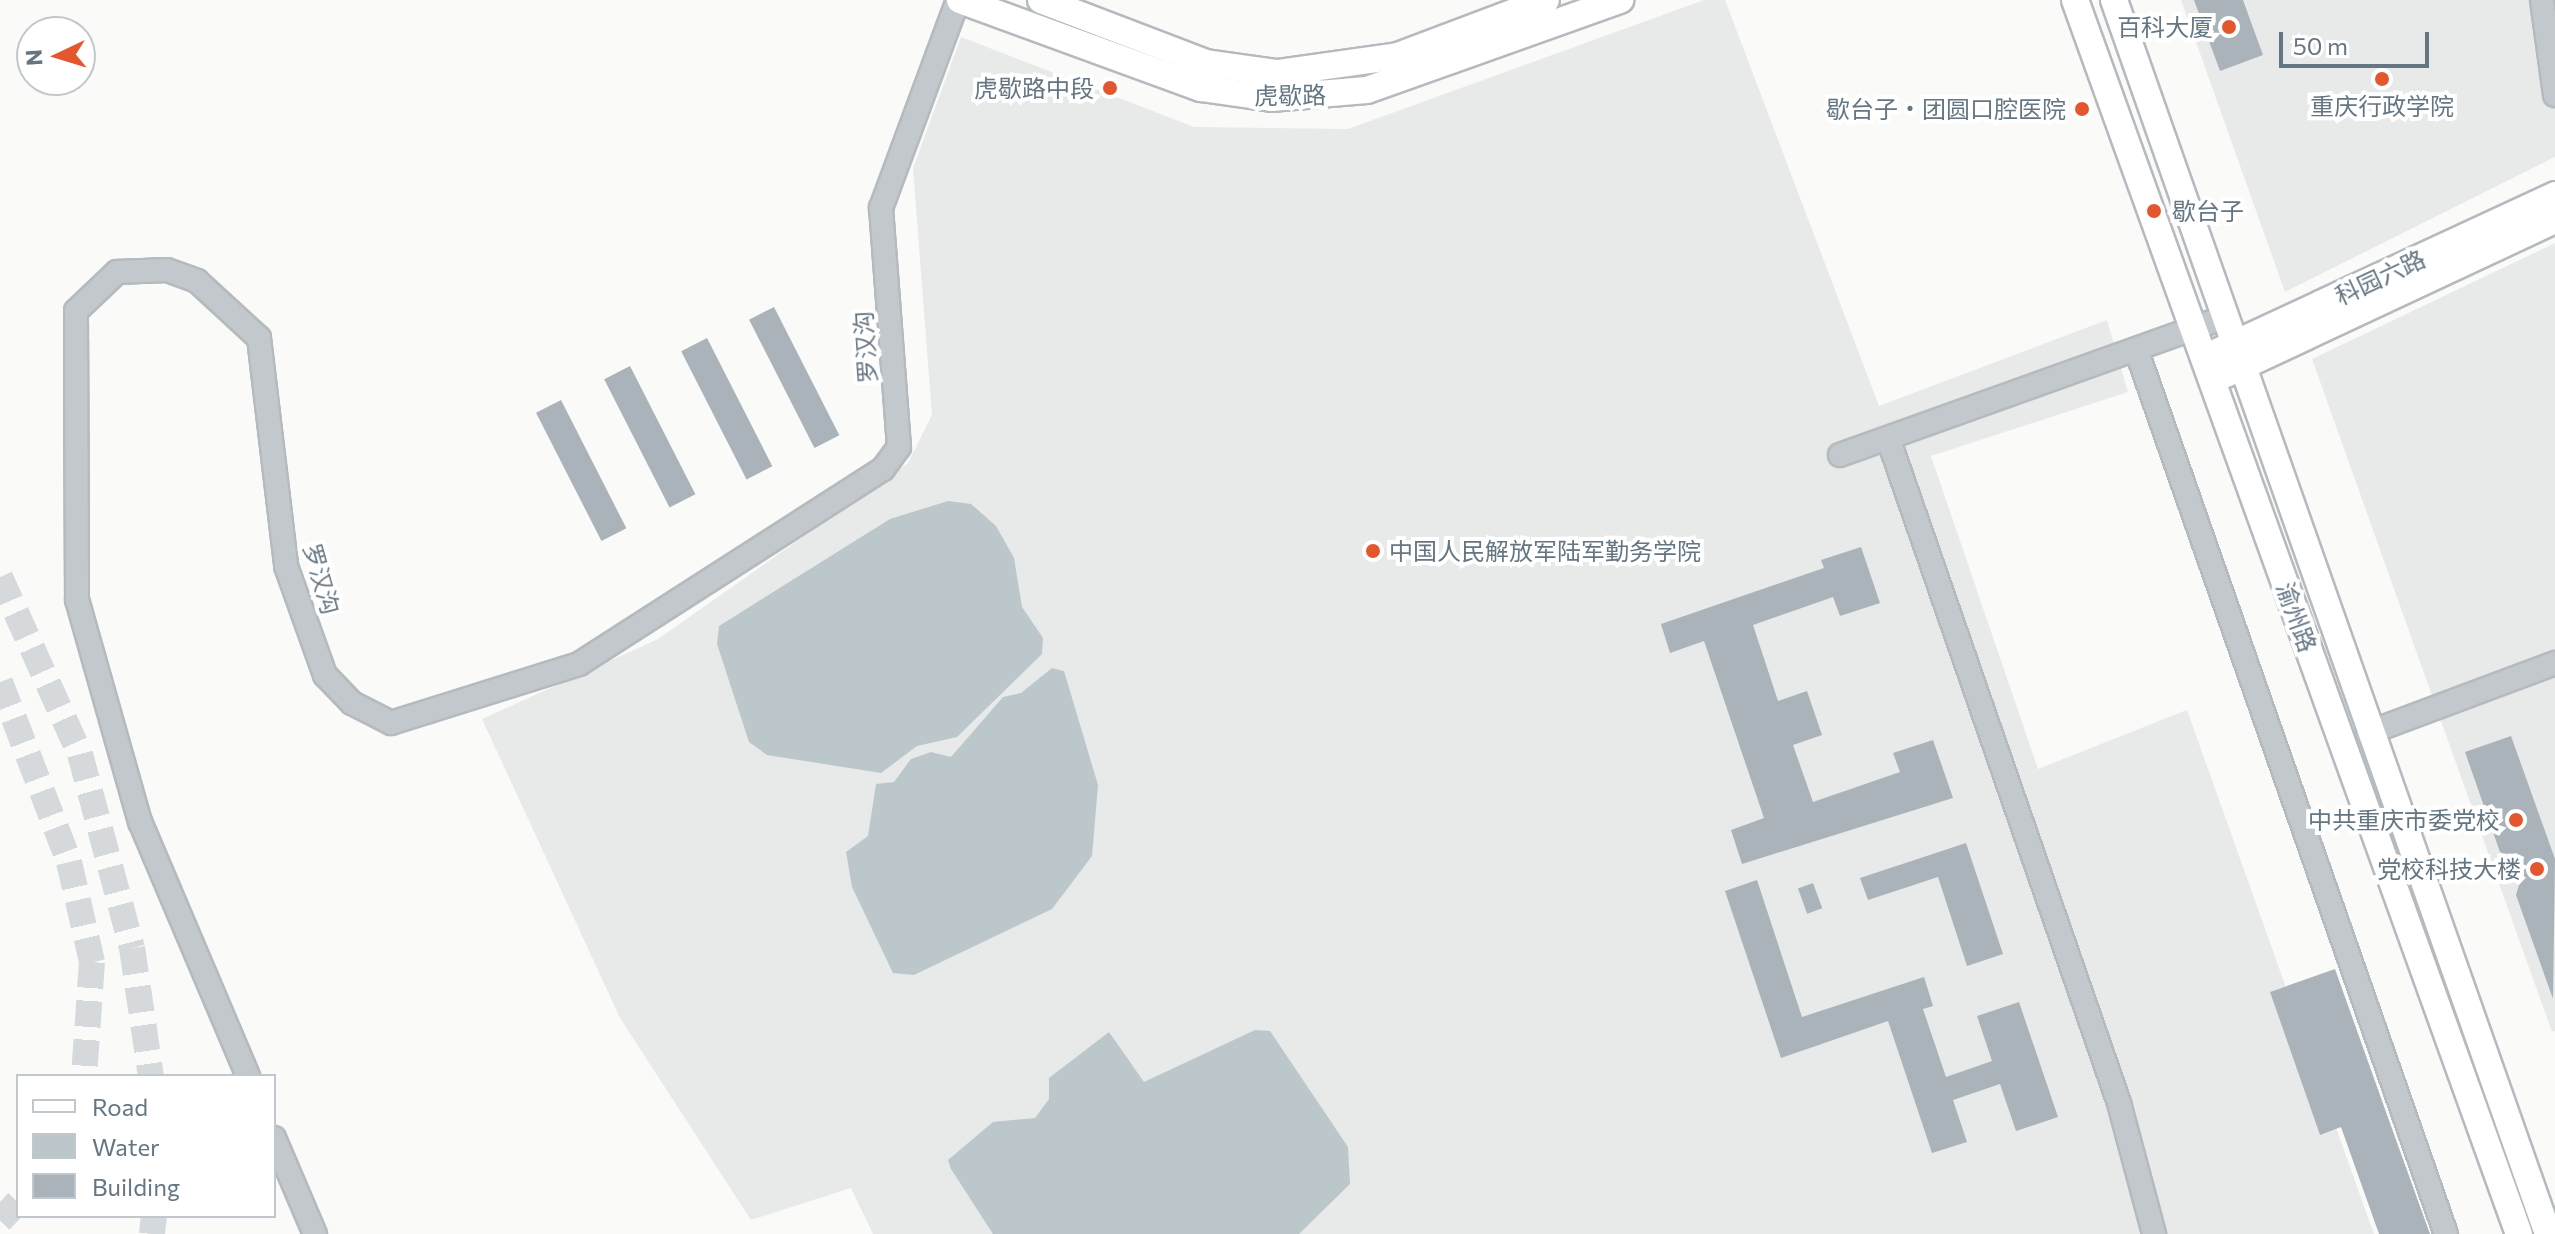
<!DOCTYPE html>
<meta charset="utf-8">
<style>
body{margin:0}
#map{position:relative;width:2555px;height:1234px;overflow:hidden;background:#fafaf8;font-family:Commissioner,"Noto Sans SC",sans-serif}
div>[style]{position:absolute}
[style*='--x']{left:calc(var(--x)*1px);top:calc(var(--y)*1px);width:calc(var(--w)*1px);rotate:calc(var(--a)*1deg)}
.built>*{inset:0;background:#e8e9e9}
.water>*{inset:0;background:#bbc7cb}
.building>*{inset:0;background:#aab3b9;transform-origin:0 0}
.major-tunnel>*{height:26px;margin-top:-13px;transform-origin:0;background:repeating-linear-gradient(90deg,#d5d9db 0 26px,transparent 0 39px)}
.roads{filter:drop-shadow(2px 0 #b5babe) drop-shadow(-2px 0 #b5babe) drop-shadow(0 2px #b5babe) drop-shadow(0 -2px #b5babe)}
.minor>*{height:22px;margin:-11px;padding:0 11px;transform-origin:11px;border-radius:11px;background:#c3c8cc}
.major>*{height:26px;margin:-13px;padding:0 13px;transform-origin:13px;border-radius:13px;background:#fff}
.dots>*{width:22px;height:22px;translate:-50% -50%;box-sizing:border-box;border:4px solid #fff;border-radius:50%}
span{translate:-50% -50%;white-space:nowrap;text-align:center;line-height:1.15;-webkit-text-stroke:8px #fff;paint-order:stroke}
.poi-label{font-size:24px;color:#657683}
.right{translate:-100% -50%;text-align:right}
.left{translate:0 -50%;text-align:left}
.street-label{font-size:24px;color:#657683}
.legend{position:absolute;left:16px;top:1074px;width:260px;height:144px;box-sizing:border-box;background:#fff;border:2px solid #c1c8cd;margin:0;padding:10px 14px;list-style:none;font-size:24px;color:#657683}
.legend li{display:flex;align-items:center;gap:16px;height:40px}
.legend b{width:40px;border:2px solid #c1c8cd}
.north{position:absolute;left:16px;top:16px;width:80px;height:80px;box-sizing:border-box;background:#fff;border:2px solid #c1c8cd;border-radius:50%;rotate:266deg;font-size:22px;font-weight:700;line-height:32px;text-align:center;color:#657683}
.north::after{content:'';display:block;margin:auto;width:28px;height:36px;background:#e4572e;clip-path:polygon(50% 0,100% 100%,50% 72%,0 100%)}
.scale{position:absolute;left:2279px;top:32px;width:150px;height:36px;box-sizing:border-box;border:4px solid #657683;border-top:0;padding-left:10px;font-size:24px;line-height:28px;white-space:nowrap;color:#657683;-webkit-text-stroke:6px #fff;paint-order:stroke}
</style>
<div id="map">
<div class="built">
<i style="clip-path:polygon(1704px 0,1725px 0,1879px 406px,2107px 320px,2128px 392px,1931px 456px,2038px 769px,2187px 710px,2374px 1234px,873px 1234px,851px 1188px,751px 1220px,620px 1018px,482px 719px,658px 639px,908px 463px,932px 415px,913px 168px,961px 37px,1194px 127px,1348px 129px)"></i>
<i style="clip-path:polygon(2181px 0,2555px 0,2555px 157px,2285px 292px)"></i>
<i style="clip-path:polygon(2555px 243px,2555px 1031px,2552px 1032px,2312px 359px)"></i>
</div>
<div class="water">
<i style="clip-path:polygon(948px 501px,971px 504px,996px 526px,1014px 558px,1022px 607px,1043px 638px,1042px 654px,957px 737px,917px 746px,881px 773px,767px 755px,749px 742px,717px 644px,719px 626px,890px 519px)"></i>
<i style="clip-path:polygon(1052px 668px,1064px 671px,1098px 785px,1092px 856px,1052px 909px,914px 975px,893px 973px,852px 887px,846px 852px,868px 836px,876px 784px,894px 782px,911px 759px,931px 752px,951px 757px,1003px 697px,1021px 693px)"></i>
<i style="clip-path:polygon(1255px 1030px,1270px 1031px,1348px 1147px,1350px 1184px,1299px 1234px,993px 1234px,951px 1169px,948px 1160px,993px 1122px,1035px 1118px,1049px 1099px,1049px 1078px,1109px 1032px,1144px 1082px)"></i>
</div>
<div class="building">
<i style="clip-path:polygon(2194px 0,2243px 0,2263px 55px,2220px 71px)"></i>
<i style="left:774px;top:307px;width:144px;height:28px;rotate:63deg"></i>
<i style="left:707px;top:338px;width:144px;height:29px;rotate:63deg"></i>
<i style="left:630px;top:366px;width:144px;height:29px;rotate:63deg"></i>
<i style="left:561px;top:400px;width:144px;height:28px;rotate:63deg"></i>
<i style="clip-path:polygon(1861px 547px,1880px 603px,1840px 616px,1833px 597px,1753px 625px,1778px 701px,1807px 691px,1822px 735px,1793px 745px,1813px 802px,1900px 772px,1893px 753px,1933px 740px,1953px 798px,1742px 864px,1731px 830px,1764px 818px,1704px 641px,1670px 653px,1661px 624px,1824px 568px,1821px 560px)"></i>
<i style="clip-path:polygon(2511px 736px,2555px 859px,2553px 999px,2516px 895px,2521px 878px,2514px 858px,2500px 852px,2465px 752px)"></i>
<i style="clip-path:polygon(1966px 843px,2003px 954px,1967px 966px,1938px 877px,1868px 900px,1860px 878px)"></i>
<i style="clip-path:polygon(1757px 880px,1802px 1017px,1924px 977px,1933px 1006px,1923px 1009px,1946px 1077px,1992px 1061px,1977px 1016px,2019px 1002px,2058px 1117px,2016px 1131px,2000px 1084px,1953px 1100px,1967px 1142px,1932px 1153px,1888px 1021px,1781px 1058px,1725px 891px)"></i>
<i style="left:1813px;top:883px;width:27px;height:16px;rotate:70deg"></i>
<i style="clip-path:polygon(2335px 969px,2391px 1126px,2430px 1234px,2379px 1234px,2341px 1127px,2320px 1135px,2270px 992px)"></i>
</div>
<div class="major-tunnel">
<i style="--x:0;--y:577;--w:194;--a:65.7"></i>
<i style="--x:80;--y:754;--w:201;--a:75"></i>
<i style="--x:132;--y:948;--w:129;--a:81.6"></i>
<i style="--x:0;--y:682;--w:193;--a:69"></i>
<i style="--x:69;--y:862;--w:103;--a:77"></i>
<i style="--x:92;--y:962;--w:114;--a:94"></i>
<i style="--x:0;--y:1221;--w:26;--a:-47"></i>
<i style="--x:152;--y:1234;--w:18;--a:-84"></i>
</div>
<div class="roads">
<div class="minor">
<i style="--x:2542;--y:0;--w:96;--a:82.2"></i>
<i style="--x:2136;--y:349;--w:938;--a:70.7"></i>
<i style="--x:1888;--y:438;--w:704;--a:70.84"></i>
<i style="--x:2119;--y:1103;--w:136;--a:75"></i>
<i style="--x:1840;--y:455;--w:406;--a:-19.7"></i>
<i style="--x:2368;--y:733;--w:200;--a:-20.5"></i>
<i style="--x:248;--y:1076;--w:276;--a:-113"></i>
<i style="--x:140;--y:822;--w:231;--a:-105.8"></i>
<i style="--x:77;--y:600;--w:289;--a:-90.2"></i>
<i style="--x:76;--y:311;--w:57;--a:-43.6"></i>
<i style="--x:117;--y:272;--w:50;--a:-2.3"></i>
<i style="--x:167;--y:270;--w:32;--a:20"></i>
<i style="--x:197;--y:281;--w:84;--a:42.6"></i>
<i style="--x:259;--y:338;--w:230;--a:83.2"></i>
<i style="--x:286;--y:566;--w:116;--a:70.3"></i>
<i style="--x:325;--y:675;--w:39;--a:46"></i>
<i style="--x:352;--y:703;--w:44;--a:27.1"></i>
<i style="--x:391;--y:723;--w:197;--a:-17.4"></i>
<i style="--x:579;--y:664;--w:361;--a:-32.7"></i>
<i style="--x:883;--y:469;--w:27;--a:-54"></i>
<i style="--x:899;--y:447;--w:240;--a:-94.3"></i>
<i style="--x:881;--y:208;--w:222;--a:-69.7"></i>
<i style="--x:274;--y:1138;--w:104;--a:66.9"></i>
</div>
<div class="major">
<i style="--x:960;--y:0;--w:257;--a:20.1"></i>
<i style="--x:1201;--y:88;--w:71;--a:8.1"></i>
<i style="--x:1271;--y:98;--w:96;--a:-4.8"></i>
<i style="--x:1367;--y:90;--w:269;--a:-19.6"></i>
<i style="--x:1041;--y:0;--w:177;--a:20.9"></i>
<i style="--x:1206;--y:63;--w:72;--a:8"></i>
<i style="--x:1277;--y:73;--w:122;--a:-8"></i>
<i style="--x:1398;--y:56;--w:158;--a:-20.7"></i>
<i style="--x:2075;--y:0;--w:1311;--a:70.21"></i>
<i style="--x:2114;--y:0;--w:1308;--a:70.62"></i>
<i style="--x:2217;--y:352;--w:373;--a:-24.9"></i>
<i style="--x:2226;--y:374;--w:363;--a:-25.1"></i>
</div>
</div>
<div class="dots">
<i style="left:2229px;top:27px;background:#e4572e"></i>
<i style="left:2382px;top:79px;background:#e4572e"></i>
<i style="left:1110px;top:88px;background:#e4572e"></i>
<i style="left:2082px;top:109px;background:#e4572e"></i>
<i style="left:2154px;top:211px;background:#e4572e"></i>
<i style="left:1373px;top:551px;background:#e4572e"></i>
<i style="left:2516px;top:820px;background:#e4572e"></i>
<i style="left:2537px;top:869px;background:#e4572e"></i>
</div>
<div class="poi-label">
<span class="right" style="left:2213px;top:27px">百科大厦</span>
<span class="right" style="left:1094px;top:88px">虎歇路中段</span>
<span style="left:2382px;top:106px">重庆行政学院</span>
<span class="right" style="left:2066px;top:109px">歇台子‧团圆口腔医院</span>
<span class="left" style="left:2172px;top:211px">歇台子</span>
<span class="left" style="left:1389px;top:551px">中国人民解放军陆军勤务学院</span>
<span class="right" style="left:2500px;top:820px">中共重庆市委党校</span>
<span class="right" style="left:2521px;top:869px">党校科技大楼</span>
</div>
<div class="street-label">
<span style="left:1290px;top:95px;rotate:-1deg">虎歇路</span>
<span style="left:2380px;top:277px;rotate:-25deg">科园六路</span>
<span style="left:865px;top:347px;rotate:-94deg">罗汉沟</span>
<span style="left:322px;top:579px;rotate:74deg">罗汉沟</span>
<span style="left:2297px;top:617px;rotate:70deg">渝州路</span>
</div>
<ul class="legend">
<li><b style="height:10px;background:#fff"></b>Road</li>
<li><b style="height:22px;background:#bbc7cb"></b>Water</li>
<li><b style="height:22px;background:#aab3b9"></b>Building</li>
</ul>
<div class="north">N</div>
<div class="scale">50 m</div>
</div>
